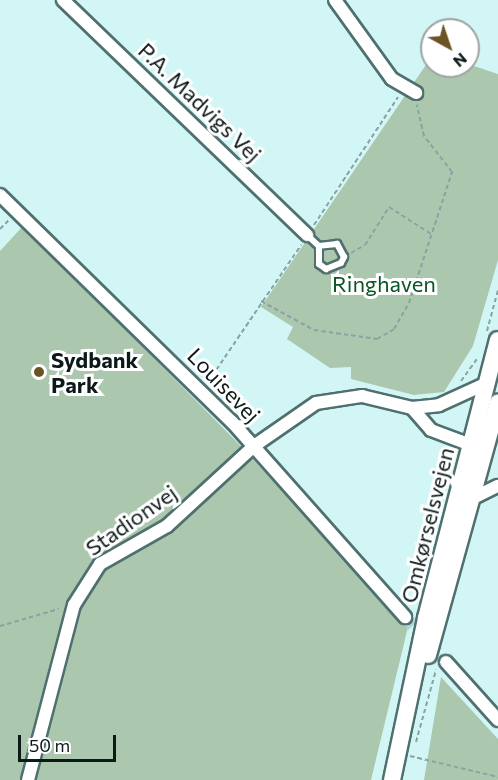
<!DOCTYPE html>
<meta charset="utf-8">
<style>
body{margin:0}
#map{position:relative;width:498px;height:780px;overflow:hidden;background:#d1f6f5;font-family:Commissioner,sans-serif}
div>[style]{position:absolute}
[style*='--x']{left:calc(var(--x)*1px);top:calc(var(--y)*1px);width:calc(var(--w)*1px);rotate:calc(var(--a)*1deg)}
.green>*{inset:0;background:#abc8af}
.minor-tunnel>*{height:12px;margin-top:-6px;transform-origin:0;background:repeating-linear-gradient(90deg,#b3d5d4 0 12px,transparent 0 18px)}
.path>*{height:2px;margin-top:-1px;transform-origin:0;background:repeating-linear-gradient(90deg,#87a3a2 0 4.5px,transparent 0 7.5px)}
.roads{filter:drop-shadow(2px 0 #4f706f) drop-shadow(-2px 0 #4f706f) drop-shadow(0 2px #4f706f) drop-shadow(0 -2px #4f706f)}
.service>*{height:6px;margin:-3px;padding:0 3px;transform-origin:3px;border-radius:3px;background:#fff}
.minor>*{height:12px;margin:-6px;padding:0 6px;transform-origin:6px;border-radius:6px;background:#fff}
.secondary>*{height:16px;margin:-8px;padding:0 8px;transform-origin:8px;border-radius:8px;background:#fff}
.dots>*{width:16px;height:16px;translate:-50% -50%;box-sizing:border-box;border:3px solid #fff;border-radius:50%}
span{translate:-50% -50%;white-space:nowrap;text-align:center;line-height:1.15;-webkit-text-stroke:6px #fff;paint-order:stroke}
.street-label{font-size:22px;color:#0c1919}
.park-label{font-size:22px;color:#0a5725}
.poi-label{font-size:22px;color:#0c1919;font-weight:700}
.left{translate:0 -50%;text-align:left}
.north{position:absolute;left:420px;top:18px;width:60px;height:60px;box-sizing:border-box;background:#fff;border:2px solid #9ea3a3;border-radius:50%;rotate:140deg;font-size:16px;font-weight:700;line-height:24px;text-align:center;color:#0c1919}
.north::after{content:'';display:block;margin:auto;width:21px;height:27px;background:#6c5324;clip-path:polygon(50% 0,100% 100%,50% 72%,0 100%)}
.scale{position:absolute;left:18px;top:735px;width:98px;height:27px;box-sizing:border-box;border:3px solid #0c1919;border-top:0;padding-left:8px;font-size:18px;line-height:21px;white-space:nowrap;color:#0c1919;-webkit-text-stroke:4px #fff;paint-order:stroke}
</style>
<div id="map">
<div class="green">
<i style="clip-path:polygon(432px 56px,432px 66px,468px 64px,498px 74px,498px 260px,473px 346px,444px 392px,414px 395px,351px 379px,351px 367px,330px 368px,287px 339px,293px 327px,261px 307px)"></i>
<i style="clip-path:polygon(23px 226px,234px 439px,408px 627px,371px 780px,0 780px,0 251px)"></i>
<i style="clip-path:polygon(441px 677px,498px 739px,498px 780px,424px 780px)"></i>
</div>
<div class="minor-tunnel">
<i style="--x:405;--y:617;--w:61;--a:47.7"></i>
</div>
<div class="path">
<i style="--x:314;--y:225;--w:153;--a:-56.7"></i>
<i style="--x:0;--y:229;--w:13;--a:-45"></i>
<i style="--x:351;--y:253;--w:16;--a:-30"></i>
<i style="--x:365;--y:245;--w:45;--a:-57.7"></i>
<i style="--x:389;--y:207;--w:50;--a:32.7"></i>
<i style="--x:261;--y:301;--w:60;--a:28.7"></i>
<i style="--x:314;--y:330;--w:64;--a:8.1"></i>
<i style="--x:377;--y:339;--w:20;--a:-30"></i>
<i style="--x:394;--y:329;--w:30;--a:-60"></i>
<i style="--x:409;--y:303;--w:138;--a:-71.8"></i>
<i style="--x:452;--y:172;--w:46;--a:-127.9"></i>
<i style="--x:424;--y:136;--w:32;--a:-103"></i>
<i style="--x:487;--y:331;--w:42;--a:-75"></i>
<i style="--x:461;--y:381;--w:27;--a:-54"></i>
<i style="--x:208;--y:382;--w:166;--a:-55.8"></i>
<i style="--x:444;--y:447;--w:23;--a:80"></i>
<i style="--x:0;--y:626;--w:61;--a:-16.1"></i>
<i style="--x:416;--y:742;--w:75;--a:-74.5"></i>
<i style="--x:410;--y:756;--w:90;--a:13.4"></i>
</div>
<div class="roads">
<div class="service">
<i style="--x:307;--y:235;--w:16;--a:43"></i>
<i style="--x:319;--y:246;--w:18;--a:90"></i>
<i style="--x:319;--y:264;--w:9;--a:36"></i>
<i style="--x:326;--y:269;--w:16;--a:-22"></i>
<i style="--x:341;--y:263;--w:7;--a:-63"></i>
<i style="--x:344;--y:257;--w:15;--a:-118"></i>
<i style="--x:337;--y:244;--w:18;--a:174"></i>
</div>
<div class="minor">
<i style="--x:63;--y:0;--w:339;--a:43.9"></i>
<i style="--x:335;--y:0;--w:97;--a:54.2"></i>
<i style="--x:392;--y:79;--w:28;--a:30"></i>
<i style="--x:0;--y:195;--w:325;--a:44.4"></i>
<i style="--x:232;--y:422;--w:261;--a:48.4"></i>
<i style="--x:412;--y:408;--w:29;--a:49"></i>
<i style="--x:431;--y:430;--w:43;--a:20.6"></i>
<i style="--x:473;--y:498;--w:28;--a:-26"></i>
<i style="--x:446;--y:662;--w:78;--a:48.1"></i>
<i style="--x:28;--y:780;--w:181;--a:-75.3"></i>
<i style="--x:74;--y:605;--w:49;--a:-57.6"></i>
<i style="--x:100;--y:564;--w:77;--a:-29.6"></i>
<i style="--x:167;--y:526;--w:118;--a:-42.6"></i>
<i style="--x:254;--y:446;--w:75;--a:-34.7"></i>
<i style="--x:316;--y:403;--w:47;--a:-8.7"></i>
<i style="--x:362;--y:396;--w:51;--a:13.5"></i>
<i style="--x:412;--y:408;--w:27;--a:-6"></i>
<i style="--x:439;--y:405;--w:53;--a:-24.6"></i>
</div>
<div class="secondary">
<i style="--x:428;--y:655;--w:262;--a:-74.5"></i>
<i style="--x:392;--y:780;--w:166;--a:-78.1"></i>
<i style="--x:426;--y:618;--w:287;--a:-75.5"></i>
</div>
</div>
<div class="dots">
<i style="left:39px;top:372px;background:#6c5324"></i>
</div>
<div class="street-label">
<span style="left:200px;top:102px;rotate:44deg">P.A. Madvigs Vej</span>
<span style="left:224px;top:385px;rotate:46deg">Louisevej</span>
<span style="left:131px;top:520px;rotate:-35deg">Stadionvej</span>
<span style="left:427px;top:525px;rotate:-76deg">Omkørselsvejen</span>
</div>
<div class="park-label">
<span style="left:384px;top:284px">Ringhaven</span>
</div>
<div class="poi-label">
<span class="left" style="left:51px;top:372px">Sydbank<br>Park</span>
</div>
<div class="north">N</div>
<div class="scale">50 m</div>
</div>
